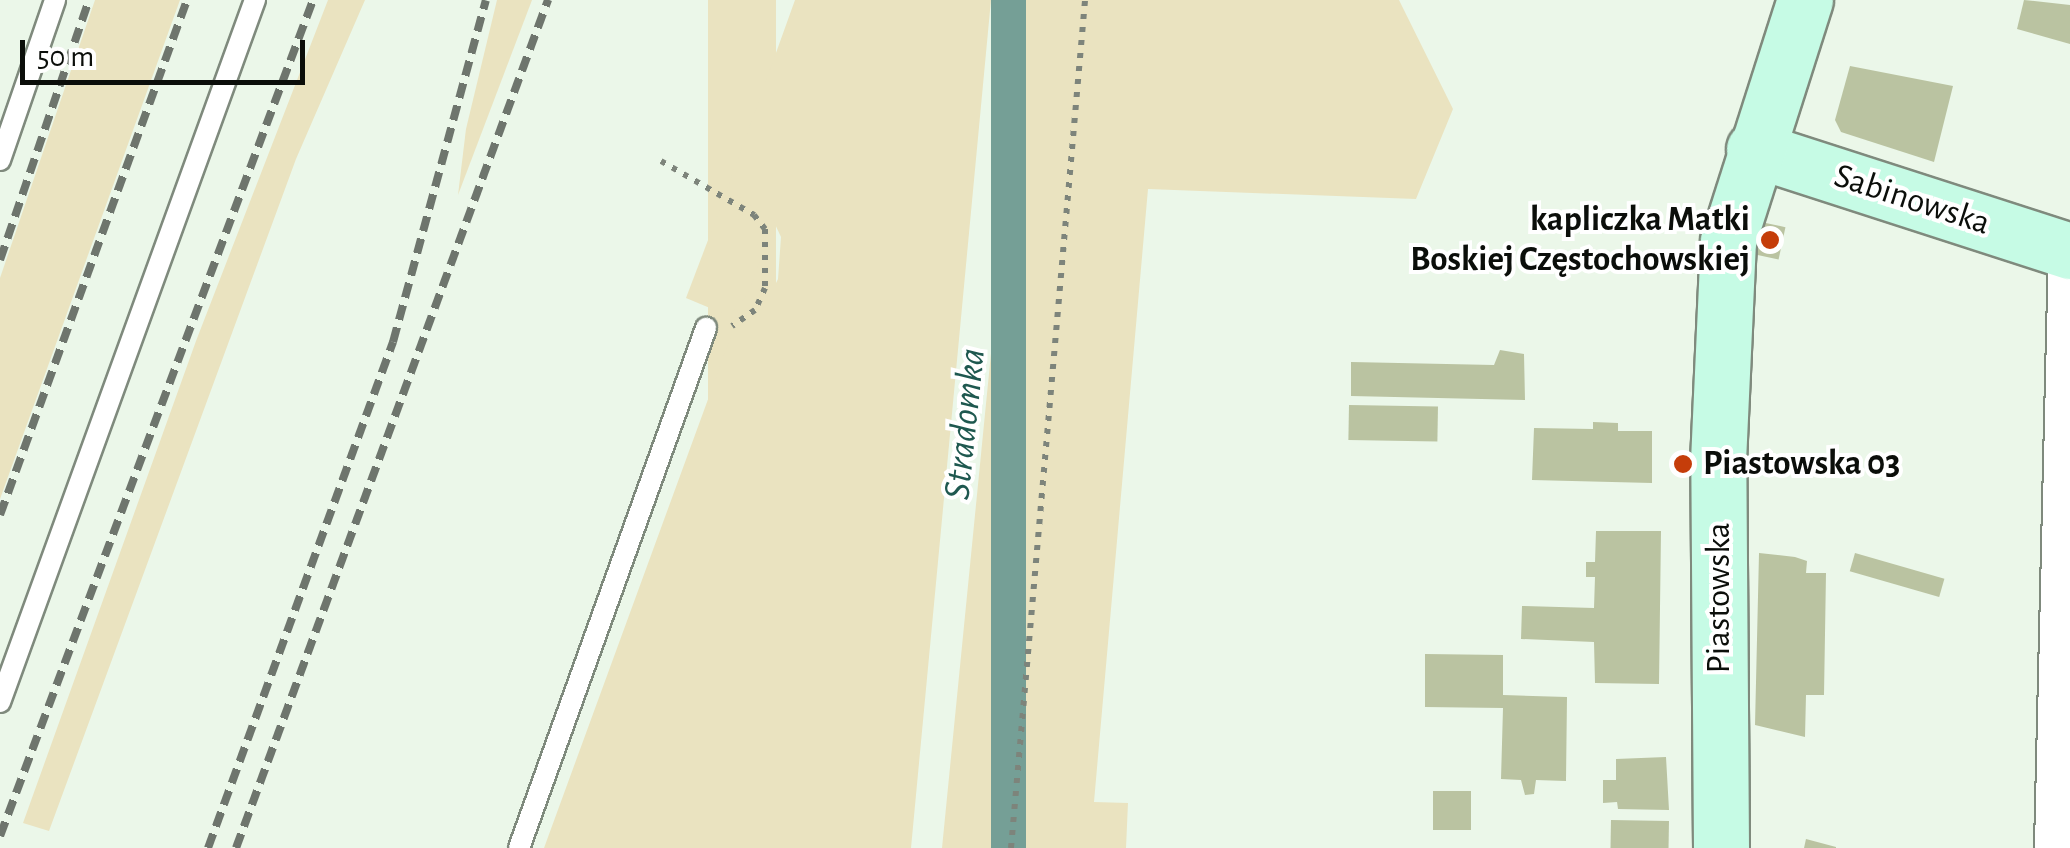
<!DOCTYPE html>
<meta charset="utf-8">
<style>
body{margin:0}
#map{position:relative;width:2070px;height:848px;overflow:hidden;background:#ebf7e9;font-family:"Alegreya Sans",sans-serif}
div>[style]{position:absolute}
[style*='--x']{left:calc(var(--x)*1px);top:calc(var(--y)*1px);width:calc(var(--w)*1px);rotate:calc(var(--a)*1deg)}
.green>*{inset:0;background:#eae3c0;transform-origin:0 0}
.water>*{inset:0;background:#759f96;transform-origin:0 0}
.building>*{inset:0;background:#bac3a1;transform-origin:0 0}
.path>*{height:6px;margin-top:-3px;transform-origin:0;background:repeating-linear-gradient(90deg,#7d847b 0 5px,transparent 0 13px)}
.roads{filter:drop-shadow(2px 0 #7f8a7d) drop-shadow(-2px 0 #7f8a7d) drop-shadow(0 2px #7f8a7d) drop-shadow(0 -2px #7f8a7d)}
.lane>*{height:20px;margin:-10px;padding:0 10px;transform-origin:10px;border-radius:10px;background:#fff}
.street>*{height:42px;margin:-21px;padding:0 21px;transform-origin:21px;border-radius:21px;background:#fff}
.secondary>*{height:55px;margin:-27.5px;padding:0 27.5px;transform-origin:27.5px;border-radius:27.5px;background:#c6fbe5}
.rail>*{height:8px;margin-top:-4px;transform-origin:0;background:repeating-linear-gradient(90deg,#6e756d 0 15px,transparent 0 23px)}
.dots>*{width:28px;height:28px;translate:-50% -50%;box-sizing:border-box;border:5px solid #fff;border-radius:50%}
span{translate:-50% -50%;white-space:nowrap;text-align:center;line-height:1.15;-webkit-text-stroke:8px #fff;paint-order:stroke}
.street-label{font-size:35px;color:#0b0e0a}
.poi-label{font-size:35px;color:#0b0e0a;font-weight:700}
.right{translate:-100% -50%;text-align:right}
.left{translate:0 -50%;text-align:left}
.water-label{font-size:38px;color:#1e584f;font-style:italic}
.scale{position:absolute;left:20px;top:40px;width:285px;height:45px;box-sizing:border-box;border:5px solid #0b0e0a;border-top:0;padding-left:12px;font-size:30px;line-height:35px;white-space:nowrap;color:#0b0e0a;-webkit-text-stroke:8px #fff;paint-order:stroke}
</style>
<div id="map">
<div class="green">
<i style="clip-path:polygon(95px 0,180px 0,0 499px,0 278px)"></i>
<i style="clip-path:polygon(328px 0,365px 0,296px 159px,49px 831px,23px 823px,196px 341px)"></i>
<i style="clip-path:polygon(497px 0,532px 0,458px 195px,466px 129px)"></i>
<i style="left:708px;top:0;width:68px;height:904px"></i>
<i style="clip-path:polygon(795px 0,991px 0,911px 848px,544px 848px,737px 320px,755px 325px,778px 279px,781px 237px,773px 220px,727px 189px)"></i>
<i style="clip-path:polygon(1026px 0,1399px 0,1453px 109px,1416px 199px,1148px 189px,1094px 802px,1128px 803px,1126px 848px,942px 848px)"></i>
<i style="clip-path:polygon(721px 206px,756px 233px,760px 260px,748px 294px,729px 316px,686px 298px)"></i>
</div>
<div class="water">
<i style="left:991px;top:0;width:35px;height:852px"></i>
</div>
<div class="building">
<i style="clip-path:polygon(2024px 0,2070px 5px,2070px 44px,2017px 29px)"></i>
<i style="clip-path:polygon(1850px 66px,1953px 86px,1934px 162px,1841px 132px,1835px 120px)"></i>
<i style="left:1761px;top:222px;width:25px;height:33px;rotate:12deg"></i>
<i style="clip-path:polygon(1500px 350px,1524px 354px,1525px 400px,1351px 396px,1351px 362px,1494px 365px)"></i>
<i style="left:1349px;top:405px;width:89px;height:35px;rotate:1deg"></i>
<i style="clip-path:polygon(1593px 422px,1618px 423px,1618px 431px,1652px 431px,1652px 483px,1532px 480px,1534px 428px,1593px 429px)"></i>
<i style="clip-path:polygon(1596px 531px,1661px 531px,1659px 684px,1595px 683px,1594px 642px,1521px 639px,1522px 606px,1594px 608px,1595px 577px,1586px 577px,1586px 562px,1595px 562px)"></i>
<i style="clip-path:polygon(1759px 553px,1795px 557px,1807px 561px,1806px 573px,1826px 573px,1824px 695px,1806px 695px,1805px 737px,1755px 725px)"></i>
<i style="left:1855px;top:553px;width:93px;height:19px;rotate:16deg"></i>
<i style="clip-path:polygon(1425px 654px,1503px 655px,1503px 695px,1567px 697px,1566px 781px,1536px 780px,1534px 794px,1525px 795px,1521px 780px,1501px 779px,1503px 708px,1425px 707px)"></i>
<i style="clip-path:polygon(1666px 757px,1669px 810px,1618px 809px,1617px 802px,1603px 803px,1603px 780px,1616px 780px,1616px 759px)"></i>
<i style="left:1433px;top:791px;width:38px;height:39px"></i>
<i style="left:1611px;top:820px;width:58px;height:28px;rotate:1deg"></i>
<i style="clip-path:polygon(1806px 839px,1836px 847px,1836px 848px,1804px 848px)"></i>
</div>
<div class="path">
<i style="--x:661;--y:161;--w:108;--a:30.1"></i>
<i style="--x:754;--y:215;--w:18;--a:52"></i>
<i style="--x:765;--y:229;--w:59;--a:90"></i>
<i style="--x:765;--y:288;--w:24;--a:114"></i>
<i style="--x:755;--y:310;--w:28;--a:145"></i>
<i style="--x:1011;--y:848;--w:851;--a:-85.01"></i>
</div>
<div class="roads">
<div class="lane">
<i style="--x:0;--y:160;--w:169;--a:-71"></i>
<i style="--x:0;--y:702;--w:747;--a:-70.04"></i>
<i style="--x:519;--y:848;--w:553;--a:-70.22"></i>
</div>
<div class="street">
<i style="--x:2056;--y:848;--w:597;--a:-88.66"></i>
</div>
<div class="secondary">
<i style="--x:1754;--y:149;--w:332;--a:17.9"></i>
<i style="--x:1721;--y:848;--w:387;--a:-90.4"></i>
<i style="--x:1718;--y:461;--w:220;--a:-87.4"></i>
<i style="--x:1728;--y:241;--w:253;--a:-72.3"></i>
</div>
</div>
<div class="rail">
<i style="--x:0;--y:260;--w:275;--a:-71.1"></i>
<i style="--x:0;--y:515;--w:548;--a:-70.04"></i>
<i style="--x:0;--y:836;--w:893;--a:-69.47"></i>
<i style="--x:208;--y:848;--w:539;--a:-69.92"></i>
<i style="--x:393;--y:342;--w:354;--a:-74.8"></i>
<i style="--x:236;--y:848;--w:904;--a:-69.8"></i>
</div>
<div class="dots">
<i style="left:1770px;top:240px;background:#c53d0a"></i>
<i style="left:1683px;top:464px;background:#c53d0a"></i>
</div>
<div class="street-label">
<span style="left:1912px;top:200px;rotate:18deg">Sabinowska</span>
<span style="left:1719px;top:598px;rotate:-90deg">Piastowska</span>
</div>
<div class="poi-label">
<span class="right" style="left:1750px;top:240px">kapliczka Matki<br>Boskiej Częstochowskiej</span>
<span class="left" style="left:1703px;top:464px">Piastowska 03</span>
</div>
<div class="water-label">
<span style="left:966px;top:424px;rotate:-84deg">Stradomka</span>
</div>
<div class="scale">50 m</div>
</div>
